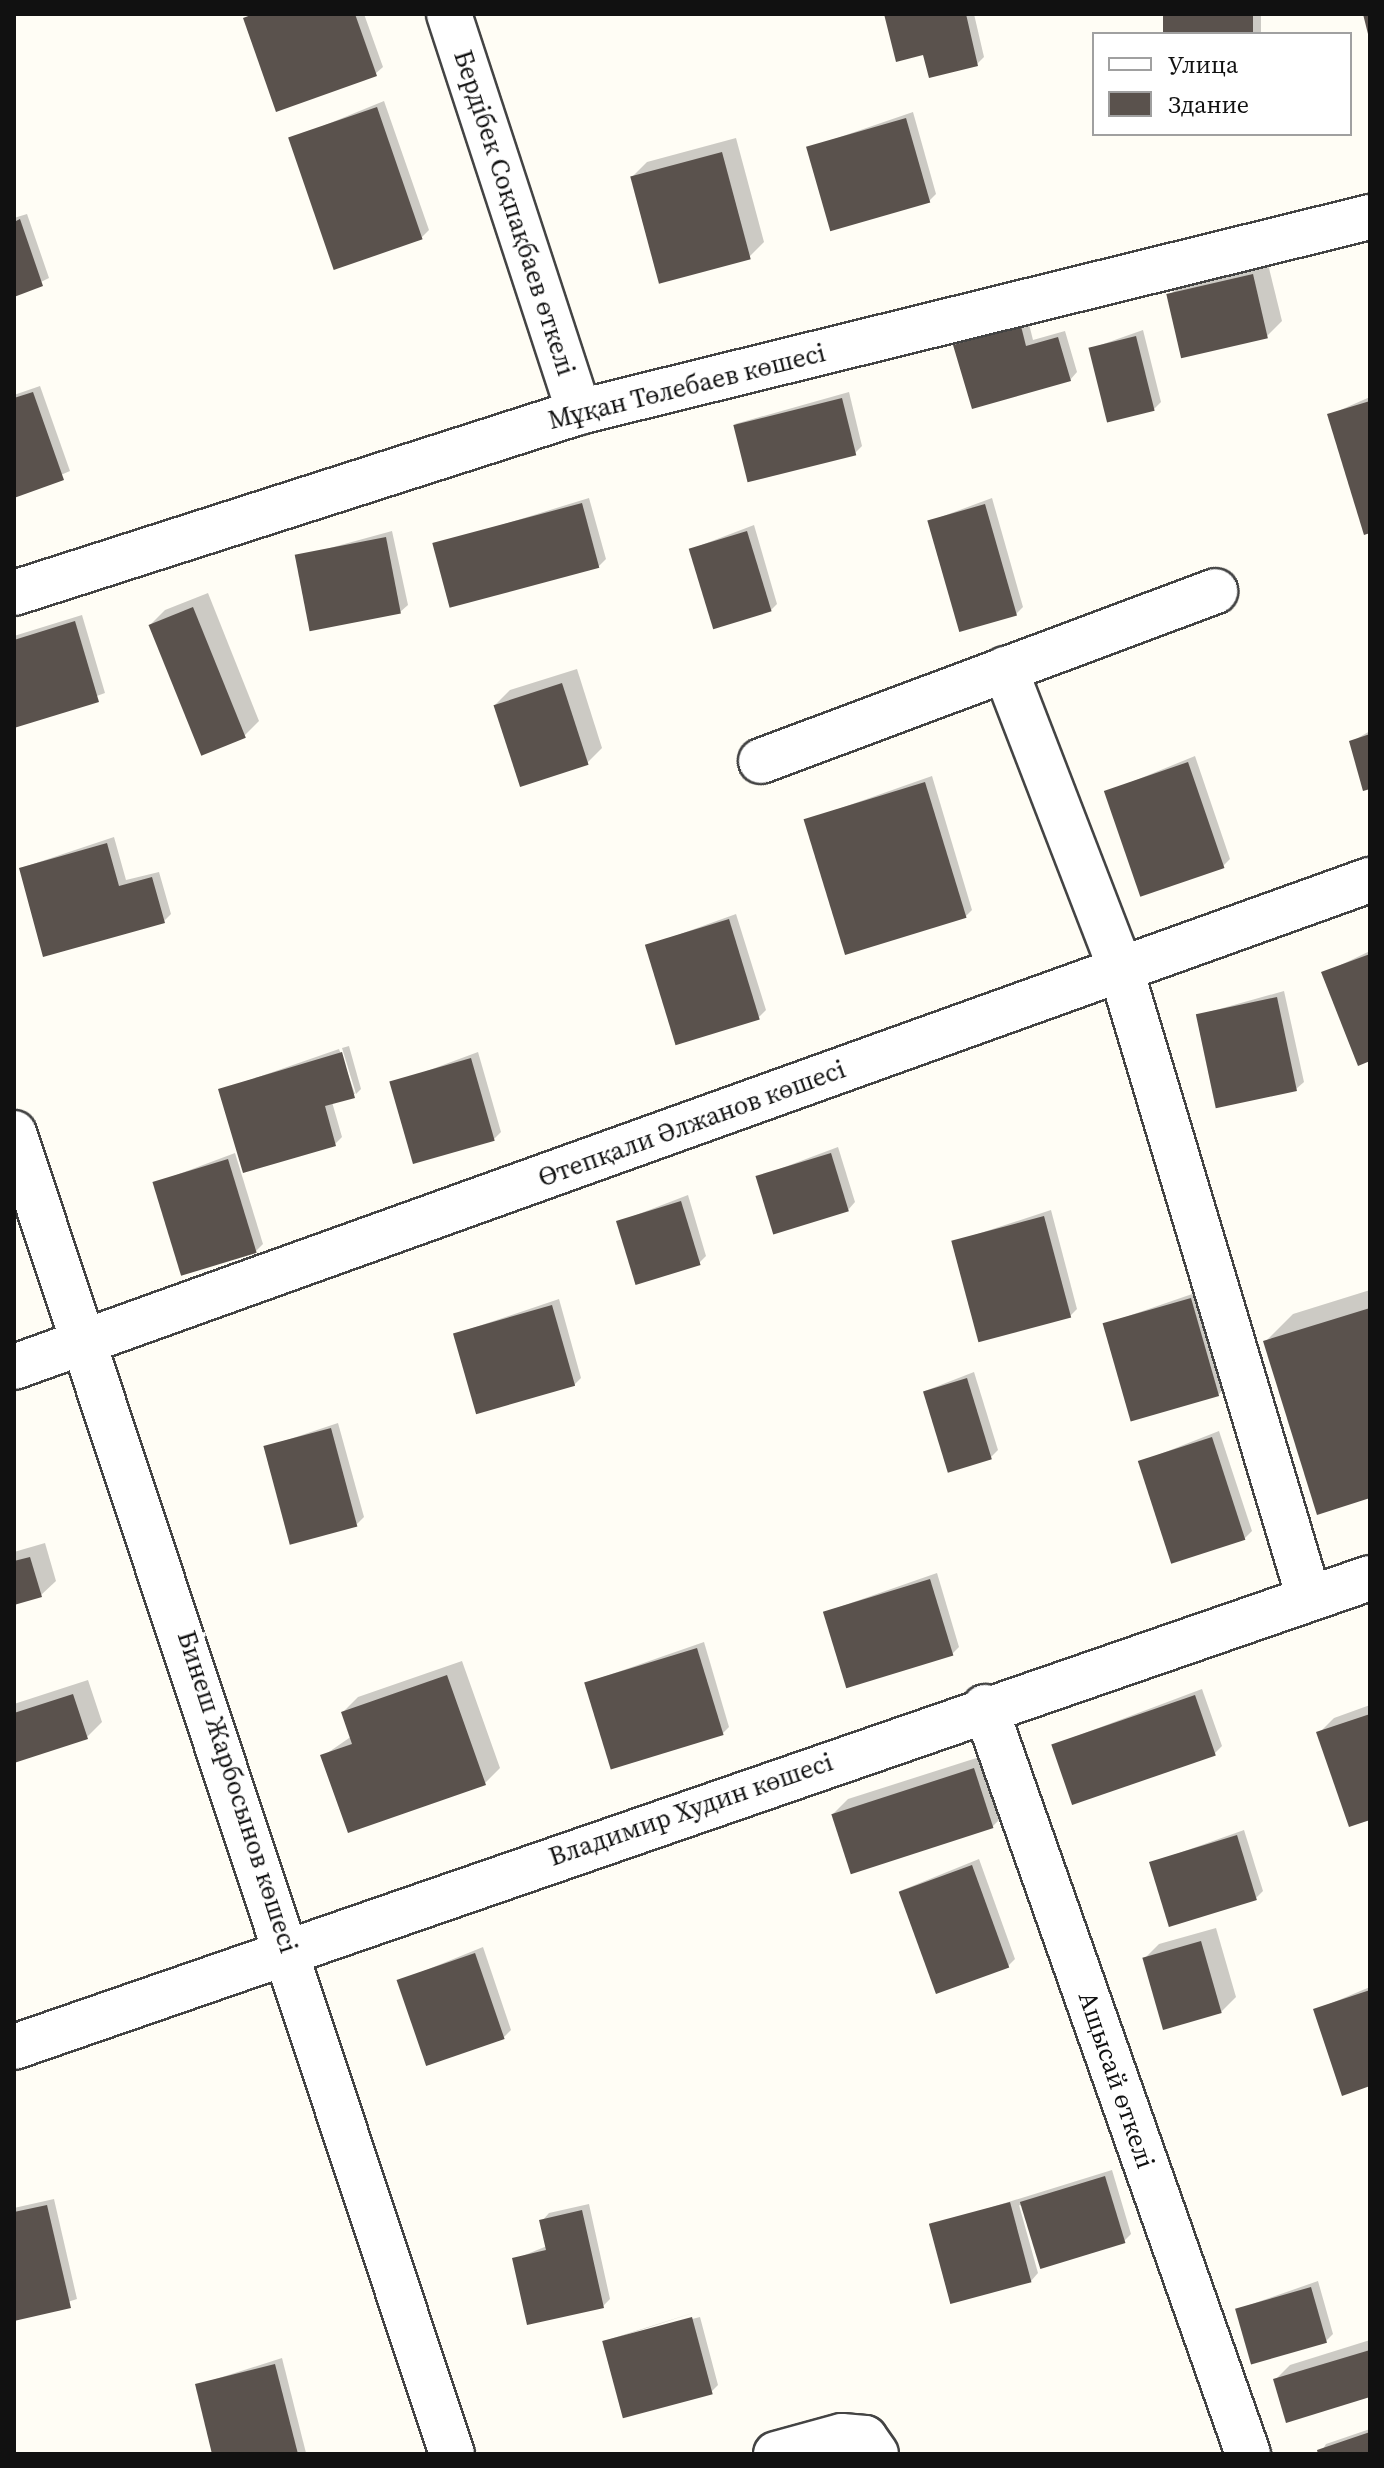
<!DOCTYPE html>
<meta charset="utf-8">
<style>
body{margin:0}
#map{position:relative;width:1384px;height:2468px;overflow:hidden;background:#fffdf5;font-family:"Source Serif 4",serif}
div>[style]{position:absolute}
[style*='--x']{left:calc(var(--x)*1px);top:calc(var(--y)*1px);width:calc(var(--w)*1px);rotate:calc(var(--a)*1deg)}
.shadow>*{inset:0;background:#0003;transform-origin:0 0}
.building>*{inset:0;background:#5a524d;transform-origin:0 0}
.roads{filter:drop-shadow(2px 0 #444) drop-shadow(-2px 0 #444) drop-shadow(0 2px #444) drop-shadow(0 -2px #444)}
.minor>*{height:44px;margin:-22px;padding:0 22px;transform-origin:22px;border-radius:22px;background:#fff}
span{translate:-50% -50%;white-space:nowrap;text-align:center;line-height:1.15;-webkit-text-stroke:8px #fff;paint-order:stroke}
.street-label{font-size:26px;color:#111}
.frame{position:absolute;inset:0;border:16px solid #111;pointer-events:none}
.legend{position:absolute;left:1092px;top:32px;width:260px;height:104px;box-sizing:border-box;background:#fff;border:2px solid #a0a0a0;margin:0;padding:10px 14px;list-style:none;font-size:24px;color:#111}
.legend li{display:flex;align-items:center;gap:16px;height:40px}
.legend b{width:40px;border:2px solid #a0a0a0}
</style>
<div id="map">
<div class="shadow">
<i style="clip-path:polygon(250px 14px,364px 14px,383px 67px,375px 74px,245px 19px)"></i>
<i style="clip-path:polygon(886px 14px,974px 14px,984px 57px,977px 64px)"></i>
<i style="left:1166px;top:14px;width:95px;height:21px"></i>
<i style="clip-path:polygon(384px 101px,429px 230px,422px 237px,291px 139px)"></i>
<i style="clip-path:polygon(913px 112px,936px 194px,929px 201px,808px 148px)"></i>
<i style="clip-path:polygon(736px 138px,764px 242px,749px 257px,632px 177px,647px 162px)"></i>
<i style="clip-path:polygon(27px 214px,49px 278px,14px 295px,14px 218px)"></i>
<i style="clip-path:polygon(1267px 260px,1282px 321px,1267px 336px,1169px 296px,1184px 281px)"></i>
<i style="clip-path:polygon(1028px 320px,1033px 340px,1065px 331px,1077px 372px,1070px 380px,955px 346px)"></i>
<i style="clip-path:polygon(1143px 330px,1161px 402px,1154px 409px,1092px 348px)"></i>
<i style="clip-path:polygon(40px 386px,70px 471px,14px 495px,14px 395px)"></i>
<i style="clip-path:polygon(849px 392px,862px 446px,855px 453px,735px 424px)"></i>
<i style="clip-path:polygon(1370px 397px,1370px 531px,1329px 415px)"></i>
<i style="clip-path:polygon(589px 498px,606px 559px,599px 566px,436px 545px)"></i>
<i style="clip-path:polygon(992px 498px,1023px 607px,1016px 614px,930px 521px)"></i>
<i style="clip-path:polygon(754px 525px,777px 604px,770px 611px,691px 549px)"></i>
<i style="clip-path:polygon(392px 531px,408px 605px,400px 612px,297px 557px)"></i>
<i style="clip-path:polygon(208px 593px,259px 721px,244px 736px,150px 625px,165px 610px)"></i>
<i style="clip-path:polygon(82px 615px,105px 693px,14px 726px,14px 636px)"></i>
<i style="clip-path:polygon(577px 669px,602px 748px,587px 763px,495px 705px,510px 690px)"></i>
<i style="clip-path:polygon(1370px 731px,1370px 787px,1351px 742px)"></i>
<i style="clip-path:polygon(1195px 756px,1230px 859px,1223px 866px,1107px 792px)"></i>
<i style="clip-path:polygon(932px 776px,972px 910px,965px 917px,807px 820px)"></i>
<i style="clip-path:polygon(114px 837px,126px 880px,159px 872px,171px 914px,164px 921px,21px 868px)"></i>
<i style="clip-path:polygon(736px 914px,766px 1010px,759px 1017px,647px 946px)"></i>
<i style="clip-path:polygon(1370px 951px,1370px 1059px,1324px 973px)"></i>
<i style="clip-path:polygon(1284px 991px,1304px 1082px,1296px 1089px,1198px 1015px)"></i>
<i style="clip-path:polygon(349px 1046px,361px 1089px,356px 1094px,342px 1048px)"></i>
<i style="clip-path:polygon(339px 1049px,355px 1094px,332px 1102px,342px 1137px,335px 1144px,221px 1090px)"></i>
<i style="clip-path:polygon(478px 1052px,501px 1132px,494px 1139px,392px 1084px)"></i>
<i style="clip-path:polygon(838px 1147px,855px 1202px,848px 1210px,758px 1177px)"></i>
<i style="clip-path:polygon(235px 1153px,263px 1244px,256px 1251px,155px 1183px)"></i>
<i style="clip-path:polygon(688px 1195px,706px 1256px,699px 1263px,618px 1222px)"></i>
<i style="clip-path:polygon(1051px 1210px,1077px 1309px,1070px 1316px,953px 1242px)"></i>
<i style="clip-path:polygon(1370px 1290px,1370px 1496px,1265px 1342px,1293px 1314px)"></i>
<i style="clip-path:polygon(1198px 1292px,1226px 1387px,1219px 1394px,1105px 1324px)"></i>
<i style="clip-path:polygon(559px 1299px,581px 1378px,574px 1385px,455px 1334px)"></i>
<i style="clip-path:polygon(974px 1372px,998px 1450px,991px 1457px,925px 1391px)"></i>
<i style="clip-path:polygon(338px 1423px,364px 1517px,357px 1524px,266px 1447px)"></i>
<i style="clip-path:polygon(1219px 1431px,1252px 1531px,1245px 1538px,1140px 1462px)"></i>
<i style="clip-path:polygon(45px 1543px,56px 1581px,41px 1595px,14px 1603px,14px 1552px)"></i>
<i style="clip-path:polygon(937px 1573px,959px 1647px,952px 1654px,825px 1612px)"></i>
<i style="clip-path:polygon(704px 1642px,729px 1727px,722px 1734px,586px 1683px)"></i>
<i style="clip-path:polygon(462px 1661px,500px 1768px,485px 1783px,323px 1756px,352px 1736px,343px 1712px,358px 1697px)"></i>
<i style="clip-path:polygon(88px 1680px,102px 1722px,87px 1737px,14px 1761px,14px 1704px)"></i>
<i style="clip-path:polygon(1202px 1689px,1222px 1746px,1215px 1753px,1053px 1745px)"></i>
<i style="clip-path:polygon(1370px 1705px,1370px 1818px,1319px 1733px,1334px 1718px)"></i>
<i style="clip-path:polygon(989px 1754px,1007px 1812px,992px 1827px,833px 1814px,848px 1799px)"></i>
<i style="clip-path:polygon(1244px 1830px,1263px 1891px,1256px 1898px,1151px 1863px)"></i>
<i style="clip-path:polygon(979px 1859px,1015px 1959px,1008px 1966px,900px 1891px)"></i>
<i style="clip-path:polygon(1216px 1928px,1236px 1997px,1221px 2012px,1144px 1959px,1159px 1944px)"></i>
<i style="clip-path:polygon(483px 1947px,511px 2030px,504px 2037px,399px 1981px)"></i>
<i style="clip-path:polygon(1370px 1987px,1370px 2084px,1315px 2010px)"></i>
<i style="clip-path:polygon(1112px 2170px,1131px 2234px,1124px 2241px,1019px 2205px,1038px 2273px,1031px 2281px,931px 2226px)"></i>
<i style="clip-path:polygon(54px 2199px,77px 2299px,14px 2319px,14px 2208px)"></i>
<i style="clip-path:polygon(589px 2204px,610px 2299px,603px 2306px,515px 2259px,547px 2246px,542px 2221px,549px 2213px)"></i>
<i style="clip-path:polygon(1318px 2281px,1333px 2334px,1326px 2341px,1238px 2309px)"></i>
<i style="clip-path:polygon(699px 2311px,610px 2340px,700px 2317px,718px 2385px,711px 2392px,604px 2341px)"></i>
<i style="clip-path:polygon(1370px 2340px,1370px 2395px,1275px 2380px,1290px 2365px)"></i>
<i style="clip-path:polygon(282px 2358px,306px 2453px,215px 2454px,197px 2385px)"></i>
<i style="clip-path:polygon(1370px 2429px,1370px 2454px,1320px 2454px,1326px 2444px)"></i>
</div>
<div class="building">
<i style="clip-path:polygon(254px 14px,355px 14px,377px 76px,276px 112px,243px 18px)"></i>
<i style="clip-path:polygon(884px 14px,966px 14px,978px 66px,929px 78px,923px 55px,896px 62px)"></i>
<i style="left:1163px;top:14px;width:90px;height:21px"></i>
<i style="clip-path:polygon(1363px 14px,1370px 14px,1370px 38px,1369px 38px)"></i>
<i style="left:377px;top:107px;width:140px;height:94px;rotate:71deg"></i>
<i style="left:906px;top:118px;width:88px;height:104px;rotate:74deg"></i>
<i style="left:722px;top:152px;width:111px;height:95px;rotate:75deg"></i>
<i style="clip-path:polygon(20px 219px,43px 286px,14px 297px,14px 222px)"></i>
<i style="left:1253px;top:274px;width:66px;height:89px;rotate:77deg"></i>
<i style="clip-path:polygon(1021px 326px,1026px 346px,1058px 337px,1071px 381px,972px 409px,953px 345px)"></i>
<i style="left:1136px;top:336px;width:77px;height:49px;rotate:76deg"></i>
<i style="clip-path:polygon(33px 392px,64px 480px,14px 498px,14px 398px)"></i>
<i style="left:842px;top:398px;width:59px;height:112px;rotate:76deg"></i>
<i style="clip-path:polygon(1370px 401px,1370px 533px,1364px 535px,1327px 414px)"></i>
<i style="left:582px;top:503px;width:67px;height:155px;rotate:75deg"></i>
<i style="left:985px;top:504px;width:116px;height:60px;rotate:74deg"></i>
<i style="left:747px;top:531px;width:84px;height:61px;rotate:73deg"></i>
<i style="left:386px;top:537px;width:78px;height:93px;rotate:79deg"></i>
<i style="left:193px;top:607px;width:141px;height:48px;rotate:68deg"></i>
<i style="clip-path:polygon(75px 621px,99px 702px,14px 728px,14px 640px)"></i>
<i style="left:562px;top:683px;width:86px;height:72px;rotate:72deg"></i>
<i style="clip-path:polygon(1370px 734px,1370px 789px,1363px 791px,1349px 741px)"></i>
<i style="left:1188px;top:762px;width:112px;height:89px;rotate:71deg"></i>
<i style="left:925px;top:782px;width:142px;height:127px;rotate:73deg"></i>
<i style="clip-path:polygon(107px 843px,119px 886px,152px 877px,165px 923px,43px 957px,19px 868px)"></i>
<i style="left:729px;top:919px;width:105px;height:88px;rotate:73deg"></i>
<i style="clip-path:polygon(1370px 954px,1370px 1061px,1358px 1066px,1321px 972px)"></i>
<i style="left:1277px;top:997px;width:96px;height:83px;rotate:78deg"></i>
<i style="clip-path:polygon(342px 1052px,355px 1098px,325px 1106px,336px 1146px,243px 1173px,218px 1089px)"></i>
<i style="left:471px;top:1058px;width:86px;height:85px;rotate:74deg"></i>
<i style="left:831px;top:1153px;width:61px;height:79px;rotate:73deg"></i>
<i style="left:228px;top:1159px;width:98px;height:79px;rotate:73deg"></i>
<i style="left:681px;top:1201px;width:67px;height:68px;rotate:73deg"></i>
<i style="left:1044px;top:1216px;width:105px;height:96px;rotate:75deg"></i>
<i style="left:1191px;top:1298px;width:102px;height:92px;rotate:74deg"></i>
<i style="left:552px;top:1305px;width:84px;height:103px;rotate:74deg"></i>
<i style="clip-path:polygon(1370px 1308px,1370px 1498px,1317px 1515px,1263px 1341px)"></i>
<i style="left:967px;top:1378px;width:85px;height:46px;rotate:73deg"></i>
<i style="left:331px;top:1428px;width:102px;height:70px;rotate:75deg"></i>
<i style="left:1212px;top:1437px;width:108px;height:78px;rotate:72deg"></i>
<i style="clip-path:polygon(30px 1557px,42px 1597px,14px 1605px,14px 1561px)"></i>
<i style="left:930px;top:1579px;width:80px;height:112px;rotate:73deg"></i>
<i style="left:697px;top:1648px;width:91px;height:118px;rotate:73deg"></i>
<i style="clip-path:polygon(447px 1675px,486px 1785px,348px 1833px,320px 1755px,352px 1744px,341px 1712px)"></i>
<i style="clip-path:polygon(73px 1694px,88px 1739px,14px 1763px,14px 1713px)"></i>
<i style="left:1195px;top:1695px;width:64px;height:152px;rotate:71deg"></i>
<i style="clip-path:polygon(1370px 1714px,1370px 1820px,1349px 1827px,1316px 1732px)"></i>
<i style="left:974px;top:1768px;width:63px;height:150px;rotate:72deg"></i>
<i style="left:1237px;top:1835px;width:68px;height:92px;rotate:73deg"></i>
<i style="left:972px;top:1865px;width:109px;height:78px;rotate:70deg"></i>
<i style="left:1201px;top:1941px;width:75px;height:61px;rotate:74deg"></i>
<i style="left:475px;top:1953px;width:91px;height:83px;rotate:71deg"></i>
<i style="clip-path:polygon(1370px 1990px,1370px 2086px,1342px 2096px,1313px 2009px)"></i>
<i style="left:1105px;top:2176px;width:70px;height:89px;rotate:73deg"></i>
<i style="left:1010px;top:2202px;width:83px;height:84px;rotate:75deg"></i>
<i style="clip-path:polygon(47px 2205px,71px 2308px,14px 2321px,14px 2212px)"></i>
<i style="clip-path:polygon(582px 2210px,604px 2308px,527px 2325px,512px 2258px,546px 2250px,539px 2220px)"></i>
<i style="left:1311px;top:2287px;width:58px;height:79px;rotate:74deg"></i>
<i style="left:692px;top:2317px;width:80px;height:93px;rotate:75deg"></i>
<i style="clip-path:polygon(1370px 2350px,1370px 2397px,1286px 2423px,1273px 2379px)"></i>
<i style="clip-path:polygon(275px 2364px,298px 2454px,212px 2454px,195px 2384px)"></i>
<i style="clip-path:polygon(1370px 2432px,1370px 2454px,1318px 2454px,1317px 2450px)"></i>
</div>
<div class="roads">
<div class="minor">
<i style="--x:449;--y:14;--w:419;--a:71.9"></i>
<i style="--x:14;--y:593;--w:593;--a:-17.76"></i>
<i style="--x:579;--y:412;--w:815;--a:-13.85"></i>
<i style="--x:1005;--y:669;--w:323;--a:68.9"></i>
<i style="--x:1121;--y:970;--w:656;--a:73.33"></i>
<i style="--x:761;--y:761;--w:485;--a:-20.5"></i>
<i style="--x:14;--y:1133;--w:1392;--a:71.66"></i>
<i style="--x:14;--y:1367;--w:1441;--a:-19.76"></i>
<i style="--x:985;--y:1707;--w:792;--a:70.6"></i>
<i style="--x:14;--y:2047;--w:1435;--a:-19.08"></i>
<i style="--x:776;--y:2454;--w:68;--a:-15.3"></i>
<i style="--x:842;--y:2436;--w:23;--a:5"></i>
<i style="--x:865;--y:2438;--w:19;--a:55"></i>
</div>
</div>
<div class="street-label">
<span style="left:514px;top:213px;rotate:72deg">Бердібек Соқпақбаев өткелі</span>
<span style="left:687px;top:387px;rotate:-14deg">Мұқан Төлебаев көшесі</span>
<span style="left:692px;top:1124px;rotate:-20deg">Өтепқали Әлжанов көшесі</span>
<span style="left:237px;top:1792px;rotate:72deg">Бинеш Жарбосынов көшесі</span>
<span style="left:691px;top:1810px;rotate:-19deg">Владимир Худин көшесі</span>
<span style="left:1116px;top:2080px;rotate:71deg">Ащысай өткелі</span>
</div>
<div class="frame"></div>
<ul class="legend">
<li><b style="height:10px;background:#fff"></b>Улица</li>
<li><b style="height:22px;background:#5a524d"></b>Здание</li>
</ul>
</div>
